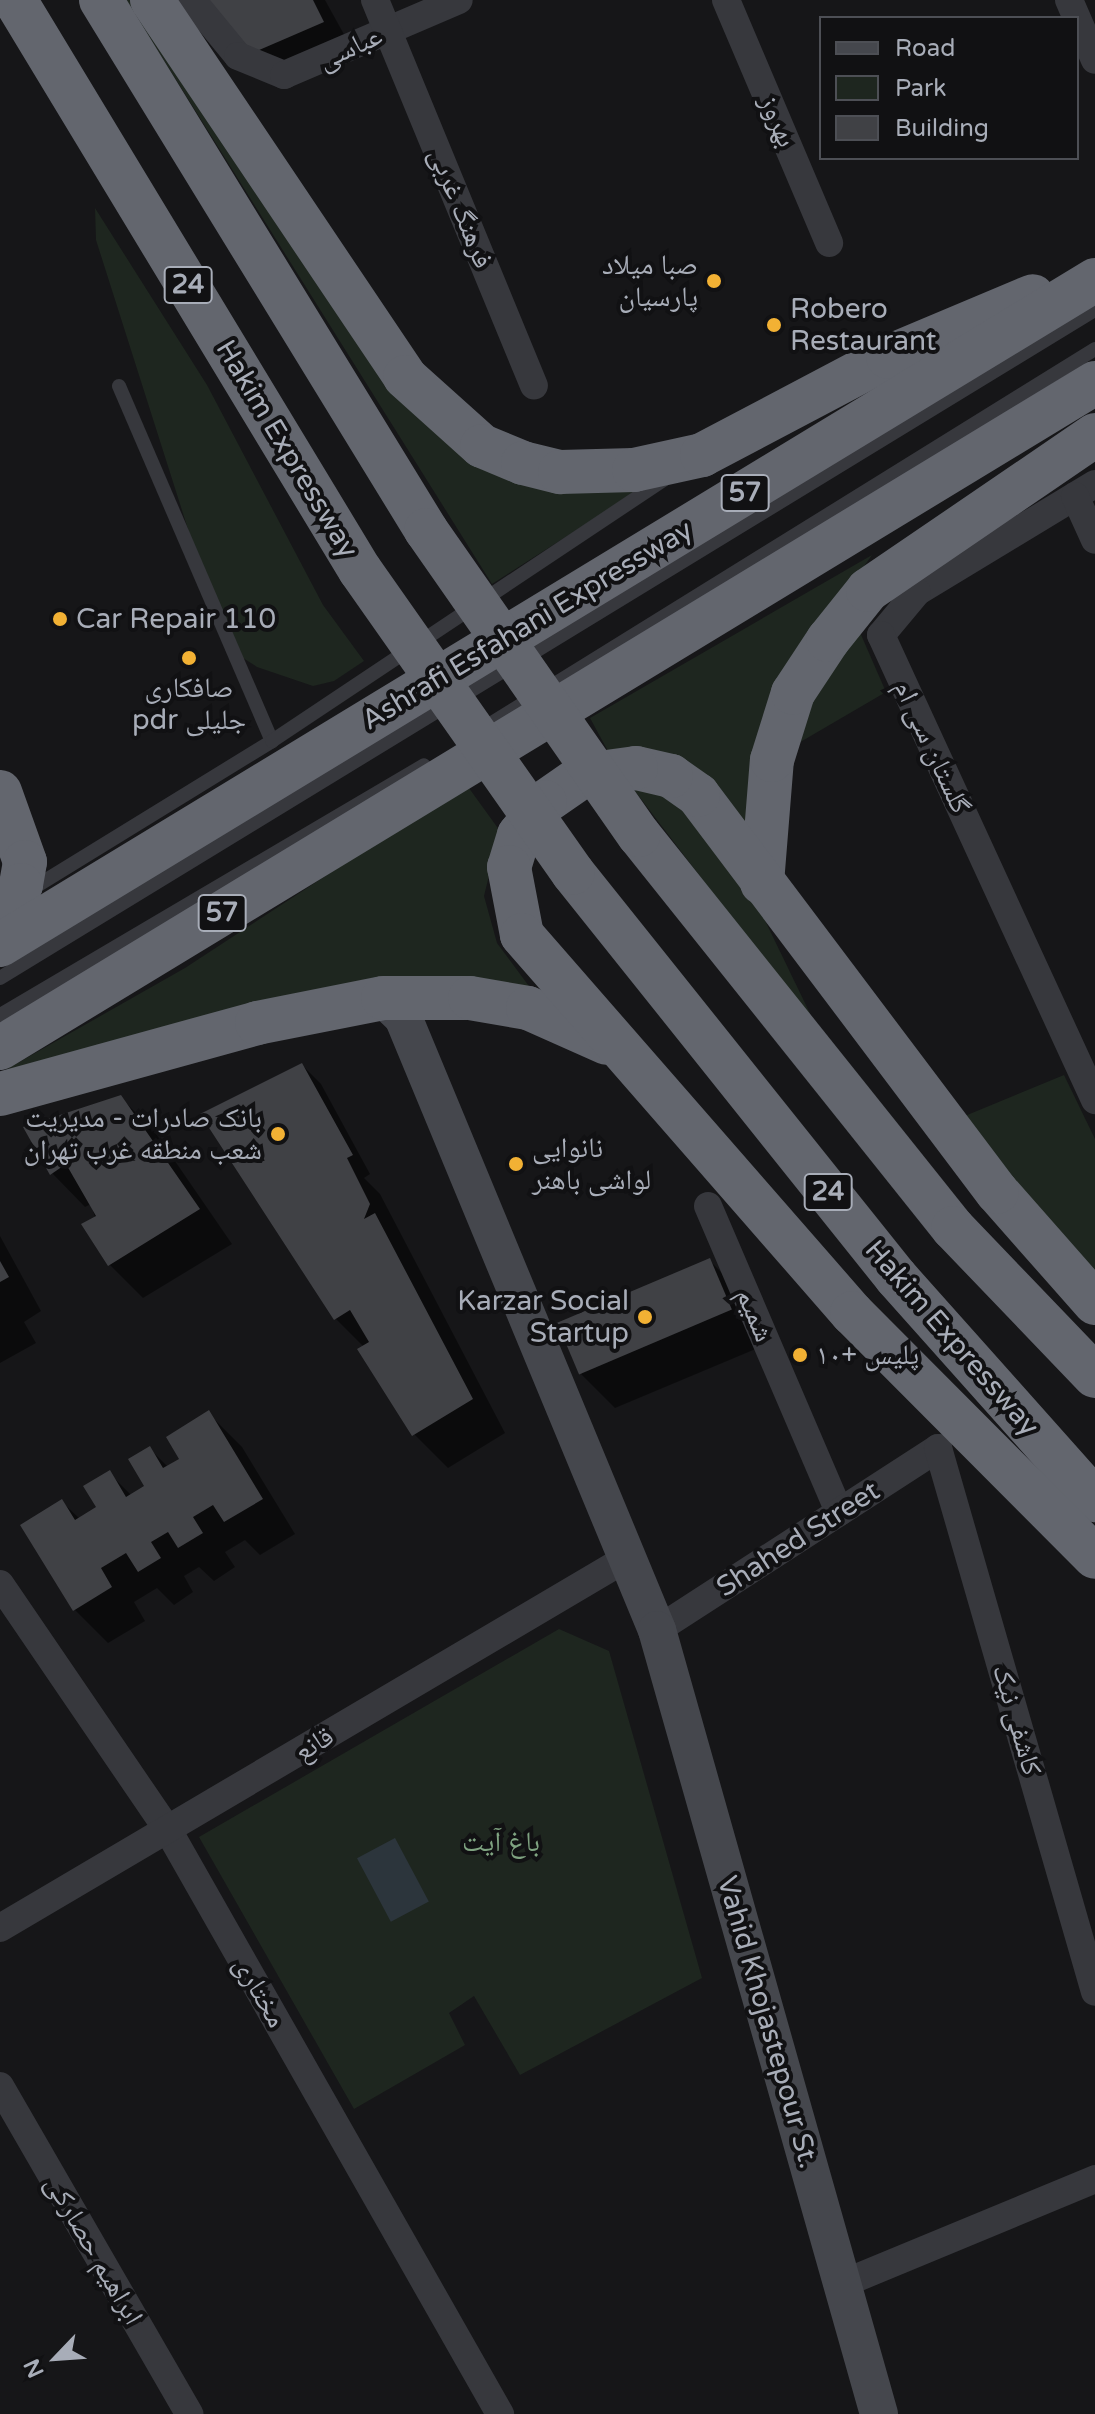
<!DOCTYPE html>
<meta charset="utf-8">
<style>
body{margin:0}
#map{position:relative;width:1095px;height:2414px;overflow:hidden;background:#161618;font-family:"Varela Round","Noto Naskh Arabic",sans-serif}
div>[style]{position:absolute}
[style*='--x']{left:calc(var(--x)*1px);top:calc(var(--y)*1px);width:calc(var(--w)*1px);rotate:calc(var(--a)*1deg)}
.green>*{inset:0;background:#1e261f}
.water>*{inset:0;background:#2c353c;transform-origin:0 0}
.shadow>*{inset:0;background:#0007}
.building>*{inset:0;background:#404145;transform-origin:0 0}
.lane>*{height:14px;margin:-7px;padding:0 7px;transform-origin:7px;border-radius:7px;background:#37383d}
.street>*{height:28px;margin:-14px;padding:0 14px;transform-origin:14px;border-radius:14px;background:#37383d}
.secondary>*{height:38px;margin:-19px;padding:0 19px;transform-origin:19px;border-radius:19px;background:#45474d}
.highway>*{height:44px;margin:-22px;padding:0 22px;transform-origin:22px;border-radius:22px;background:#63666e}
.highway-bridge>*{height:44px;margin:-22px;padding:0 22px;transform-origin:22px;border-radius:22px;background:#63666e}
.dots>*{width:22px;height:22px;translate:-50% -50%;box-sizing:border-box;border:4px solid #111113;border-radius:50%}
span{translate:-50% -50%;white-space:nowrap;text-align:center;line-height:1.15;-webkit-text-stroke:8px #111113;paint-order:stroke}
.shield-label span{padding:2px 6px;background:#111113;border:2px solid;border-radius:6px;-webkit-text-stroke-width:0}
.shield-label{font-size:26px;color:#a8adb8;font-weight:700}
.street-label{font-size:28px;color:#a8adb8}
.poi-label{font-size:28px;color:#a8adb8}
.right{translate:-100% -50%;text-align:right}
.left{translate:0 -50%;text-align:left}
.park-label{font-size:28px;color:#7fa381}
.legend{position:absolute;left:819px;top:16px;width:260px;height:144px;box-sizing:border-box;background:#111113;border:2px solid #4d4f55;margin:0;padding:10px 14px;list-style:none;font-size:24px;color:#a8adb8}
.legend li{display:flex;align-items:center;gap:16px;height:40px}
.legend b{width:40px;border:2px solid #4d4f55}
.north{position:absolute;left:16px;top:2318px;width:80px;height:80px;-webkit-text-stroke:6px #111113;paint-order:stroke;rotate:245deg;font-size:22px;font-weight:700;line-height:32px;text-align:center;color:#a8adb8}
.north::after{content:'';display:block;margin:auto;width:28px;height:36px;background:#a8adb8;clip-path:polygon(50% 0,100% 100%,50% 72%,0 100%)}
</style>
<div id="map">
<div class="green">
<i style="clip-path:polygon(126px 0,139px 0,414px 404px,647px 485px,492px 584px)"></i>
<i style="clip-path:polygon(95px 208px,207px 385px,323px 605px,364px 661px,334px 681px,313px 686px,257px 667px,240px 656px,215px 614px,96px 240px)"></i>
<i style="clip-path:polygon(872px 555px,848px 589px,752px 846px,609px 753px,590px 718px)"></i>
<i style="clip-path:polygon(855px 621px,886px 692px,785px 751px)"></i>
<i style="clip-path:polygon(628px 782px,682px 800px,744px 877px,819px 1032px)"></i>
<i style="clip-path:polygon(466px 784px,500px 831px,484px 896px,497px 943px,537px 997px,0 1073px,185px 968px)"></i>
<i style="clip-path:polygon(1064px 1075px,1095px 1139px,1095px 1274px,960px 1118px)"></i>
<i style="clip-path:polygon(559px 1629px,609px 1651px,702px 1978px,520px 2075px,474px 1996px,449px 2013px,465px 2045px,354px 2109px,199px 1837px)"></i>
</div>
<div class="water">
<i style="left:395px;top:1838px;width:72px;height:43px;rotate:62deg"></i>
</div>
<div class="shadow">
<i style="clip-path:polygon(205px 0,325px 0,356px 56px,266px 76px)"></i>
<i style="clip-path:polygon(302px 1065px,321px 1084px,370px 1174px,364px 1178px,380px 1194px,505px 1433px,448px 1468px,414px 1434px,364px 1347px,336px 1319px)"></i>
<i style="clip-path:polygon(121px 1098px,155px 1132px,232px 1244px,143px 1298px,109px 1264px,91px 1204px,85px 1207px,52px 1173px)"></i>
<i style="clip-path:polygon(0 1236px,41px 1311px,24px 1322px,36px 1343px,0 1363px)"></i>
<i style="clip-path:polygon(710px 1261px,744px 1295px,765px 1345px,615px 1408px,581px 1374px)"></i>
<i style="clip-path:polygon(208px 1413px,242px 1447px,295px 1534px,260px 1555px,245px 1540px,225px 1552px,235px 1567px,214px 1581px,199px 1567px,184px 1576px,193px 1592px,174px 1605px,157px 1588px,134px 1602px,145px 1621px,108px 1643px,74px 1609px,62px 1502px,80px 1519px,99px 1507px,109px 1473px,132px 1496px,147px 1487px,150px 1449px,168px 1467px,182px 1459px)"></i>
</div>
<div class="building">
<i style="clip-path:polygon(205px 0,313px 0,324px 22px,252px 53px)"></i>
<i style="clip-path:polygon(302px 1063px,353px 1155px,347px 1158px,370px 1204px,364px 1219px,375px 1213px,473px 1399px,412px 1436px,357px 1349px,369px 1342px,350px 1310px,334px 1320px,200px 1114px)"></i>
<i style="clip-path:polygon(121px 1095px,200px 1209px,108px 1266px,81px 1224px,96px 1216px,66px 1164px,50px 1175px,23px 1127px)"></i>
<i style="left:710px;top:1258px;width:56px;height:166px;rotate:67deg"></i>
<i style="clip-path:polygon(0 1261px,9px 1277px,0 1282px)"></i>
<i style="clip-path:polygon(209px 1410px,263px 1499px,224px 1522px,213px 1505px,193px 1517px,203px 1533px,178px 1548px,168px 1532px,151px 1542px,161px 1558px,138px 1572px,126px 1553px,101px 1568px,112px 1587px,73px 1611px,20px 1525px,62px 1499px,75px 1520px,96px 1507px,83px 1486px,110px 1470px,126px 1497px,144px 1486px,128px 1459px,150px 1446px,163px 1468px,179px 1459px,166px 1437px)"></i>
</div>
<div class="lane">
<i style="--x:119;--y:386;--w:387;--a:66.7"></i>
<i style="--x:479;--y:731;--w:725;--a:-31.8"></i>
<i style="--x:30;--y:890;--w:284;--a:-31.6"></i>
<i style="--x:272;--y:741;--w:471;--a:-33.7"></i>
<i style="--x:0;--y:978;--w:1283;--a:-31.39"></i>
<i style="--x:0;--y:1015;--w:492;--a:-30.5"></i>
</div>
<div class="street">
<i style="--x:192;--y:0;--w:72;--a:50.6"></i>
<i style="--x:238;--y:56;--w:50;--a:22.4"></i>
<i style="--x:284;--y:75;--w:190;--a:-23.2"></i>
<i style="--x:375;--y:0;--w:417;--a:67.6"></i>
<i style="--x:726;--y:0;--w:264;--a:67"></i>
<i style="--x:1069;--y:0;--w:65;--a:66.6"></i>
<i style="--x:1095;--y:484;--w:208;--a:148.8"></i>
<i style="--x:917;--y:592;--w:56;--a:129.9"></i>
<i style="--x:881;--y:635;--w:512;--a:65.29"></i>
<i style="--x:1075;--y:496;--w:48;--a:65.6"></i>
<i style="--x:708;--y:1206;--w:333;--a:66.8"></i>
<i style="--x:0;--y:1584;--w:298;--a:55.7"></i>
<i style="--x:168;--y:1830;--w:672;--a:60.38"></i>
<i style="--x:657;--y:1630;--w:335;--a:-32.9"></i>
<i style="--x:938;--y:1448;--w:566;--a:73.9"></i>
<i style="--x:0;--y:1928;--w:728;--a:-30.55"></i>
<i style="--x:0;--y:2086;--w:379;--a:60"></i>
<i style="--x:842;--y:2284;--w:274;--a:-22.5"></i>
</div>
<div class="secondary">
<i style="--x:383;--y:998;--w:28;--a:44"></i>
<i style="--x:403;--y:1017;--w:664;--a:67.49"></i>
<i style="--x:657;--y:1630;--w:815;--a:74.19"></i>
</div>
<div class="highway">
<i style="--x:15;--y:0;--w:666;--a:58.82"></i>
<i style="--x:101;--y:0;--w:622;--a:58.48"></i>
<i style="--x:152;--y:0;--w:454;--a:56.1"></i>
<i style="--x:405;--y:377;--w:103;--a:41.9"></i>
<i style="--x:482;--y:446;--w:44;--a:22.5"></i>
<i style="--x:523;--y:463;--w:38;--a:14"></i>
<i style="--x:560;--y:472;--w:74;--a:-1.5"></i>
<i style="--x:634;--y:470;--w:70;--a:-12.4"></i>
<i style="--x:702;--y:455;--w:210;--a:-27.8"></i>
<i style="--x:888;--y:357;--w:157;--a:-22.8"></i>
<i style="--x:0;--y:792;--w:74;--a:70.3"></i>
<i style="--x:25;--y:862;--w:23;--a:100"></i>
<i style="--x:21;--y:885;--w:43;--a:119.6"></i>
<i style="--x:639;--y:835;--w:503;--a:51.38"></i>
<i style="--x:953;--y:1228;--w:205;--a:46.2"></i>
<i style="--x:573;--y:873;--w:517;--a:51.36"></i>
<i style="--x:896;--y:1277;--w:299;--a:48.3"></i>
<i style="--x:762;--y:883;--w:123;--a:-85.4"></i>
<i style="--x:772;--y:760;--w:70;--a:-72.6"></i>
<i style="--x:793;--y:693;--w:64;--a:-56.6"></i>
<i style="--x:828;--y:640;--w:64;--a:-51.3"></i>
<i style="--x:868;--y:590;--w:275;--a:-34.3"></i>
<i style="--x:0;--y:945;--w:1281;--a:-31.27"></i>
<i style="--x:0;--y:1048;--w:1281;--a:-31.27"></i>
<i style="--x:0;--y:1094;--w:267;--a:-15.4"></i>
<i style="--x:257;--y:1023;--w:128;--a:-11.2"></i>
<i style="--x:383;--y:998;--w:87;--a:0"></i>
<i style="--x:470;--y:998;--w:59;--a:9.8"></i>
<i style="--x:528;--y:1008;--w:86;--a:23.9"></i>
<i style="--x:1095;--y:1303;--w:148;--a:-131.4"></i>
<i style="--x:997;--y:1192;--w:497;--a:-127"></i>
<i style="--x:698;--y:795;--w:33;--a:-145"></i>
<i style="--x:671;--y:776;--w:36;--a:-167"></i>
<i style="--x:636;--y:768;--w:52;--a:172.3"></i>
<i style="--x:584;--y:775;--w:47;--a:145.3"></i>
<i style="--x:545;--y:802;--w:42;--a:128.2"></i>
<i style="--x:519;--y:835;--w:34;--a:107"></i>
<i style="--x:509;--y:867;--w:69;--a:79.2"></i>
<i style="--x:522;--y:935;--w:502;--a:48.88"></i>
<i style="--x:852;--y:1313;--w:344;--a:45.1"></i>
</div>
<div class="highway-bridge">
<i style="--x:426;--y:530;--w:372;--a:55.1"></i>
<i style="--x:360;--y:570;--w:370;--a:54.9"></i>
</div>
<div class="dots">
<i style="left:714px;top:281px;background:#f2b134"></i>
<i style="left:774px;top:325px;background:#f2b134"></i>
<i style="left:60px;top:619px;background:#f2b134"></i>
<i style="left:189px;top:658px;background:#f2b134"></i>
<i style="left:278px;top:1134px;background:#f2b134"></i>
<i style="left:516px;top:1164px;background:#f2b134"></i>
<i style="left:645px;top:1317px;background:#f2b134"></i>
<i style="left:800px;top:1355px;background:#f2b134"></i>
</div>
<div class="shield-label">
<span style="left:188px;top:285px">24</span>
<span style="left:745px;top:493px">57</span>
<span style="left:222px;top:913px">57</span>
<span style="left:828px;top:1192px">24</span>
</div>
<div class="street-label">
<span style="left:350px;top:48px;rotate:-25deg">عباسی</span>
<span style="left:778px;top:121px;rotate:67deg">بهروز</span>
<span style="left:461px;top:208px;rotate:68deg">فرهنگ غربی</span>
<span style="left:287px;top:449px;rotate:59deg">Hakim Expressway</span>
<span style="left:527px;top:625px;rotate:-31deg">Ashrafi Esfahani Expressway</span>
<span style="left:932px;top:747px;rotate:65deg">گلستان سی ام</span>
<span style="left:755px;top:1315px;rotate:67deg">شمیم</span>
<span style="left:952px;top:1338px;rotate:49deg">Hakim Expressway</span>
<span style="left:798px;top:1539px;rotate:-33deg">Shahed Street</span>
<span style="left:1017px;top:1720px;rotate:74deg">کاشفی نیک</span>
<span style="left:314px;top:1744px;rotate:-31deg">قانع</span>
<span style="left:260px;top:1992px;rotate:60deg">مختاری</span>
<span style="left:768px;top:2022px;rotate:74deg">Vahid Khojastepour St.</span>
<span style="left:94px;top:2250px;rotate:60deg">ابراهیم حصارکی</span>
</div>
<div class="poi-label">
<span class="right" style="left:698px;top:281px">صبا میلاد<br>پارسیان</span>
<span class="left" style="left:790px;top:325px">Robero<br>Restaurant</span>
<span class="left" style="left:76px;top:619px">Car Repair 110</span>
<span style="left:189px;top:704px">صافکاری<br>pdr جلیلی</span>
<span class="right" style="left:262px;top:1134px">بانک صادرات - مدیریت<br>شعب منطقه غرب تهران</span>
<span class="left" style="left:532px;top:1164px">نانوایی<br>لواشی باهنر</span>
<span class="right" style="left:629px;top:1317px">Karzar Social<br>Startup</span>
<span class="left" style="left:816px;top:1355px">پلیس +۱۰</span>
</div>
<div class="park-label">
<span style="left:501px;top:1842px">باغ آیت</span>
</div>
<ul class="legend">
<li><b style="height:10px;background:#45474d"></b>Road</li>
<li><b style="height:22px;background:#1e261f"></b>Park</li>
<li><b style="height:22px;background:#404145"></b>Building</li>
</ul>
<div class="north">N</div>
</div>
